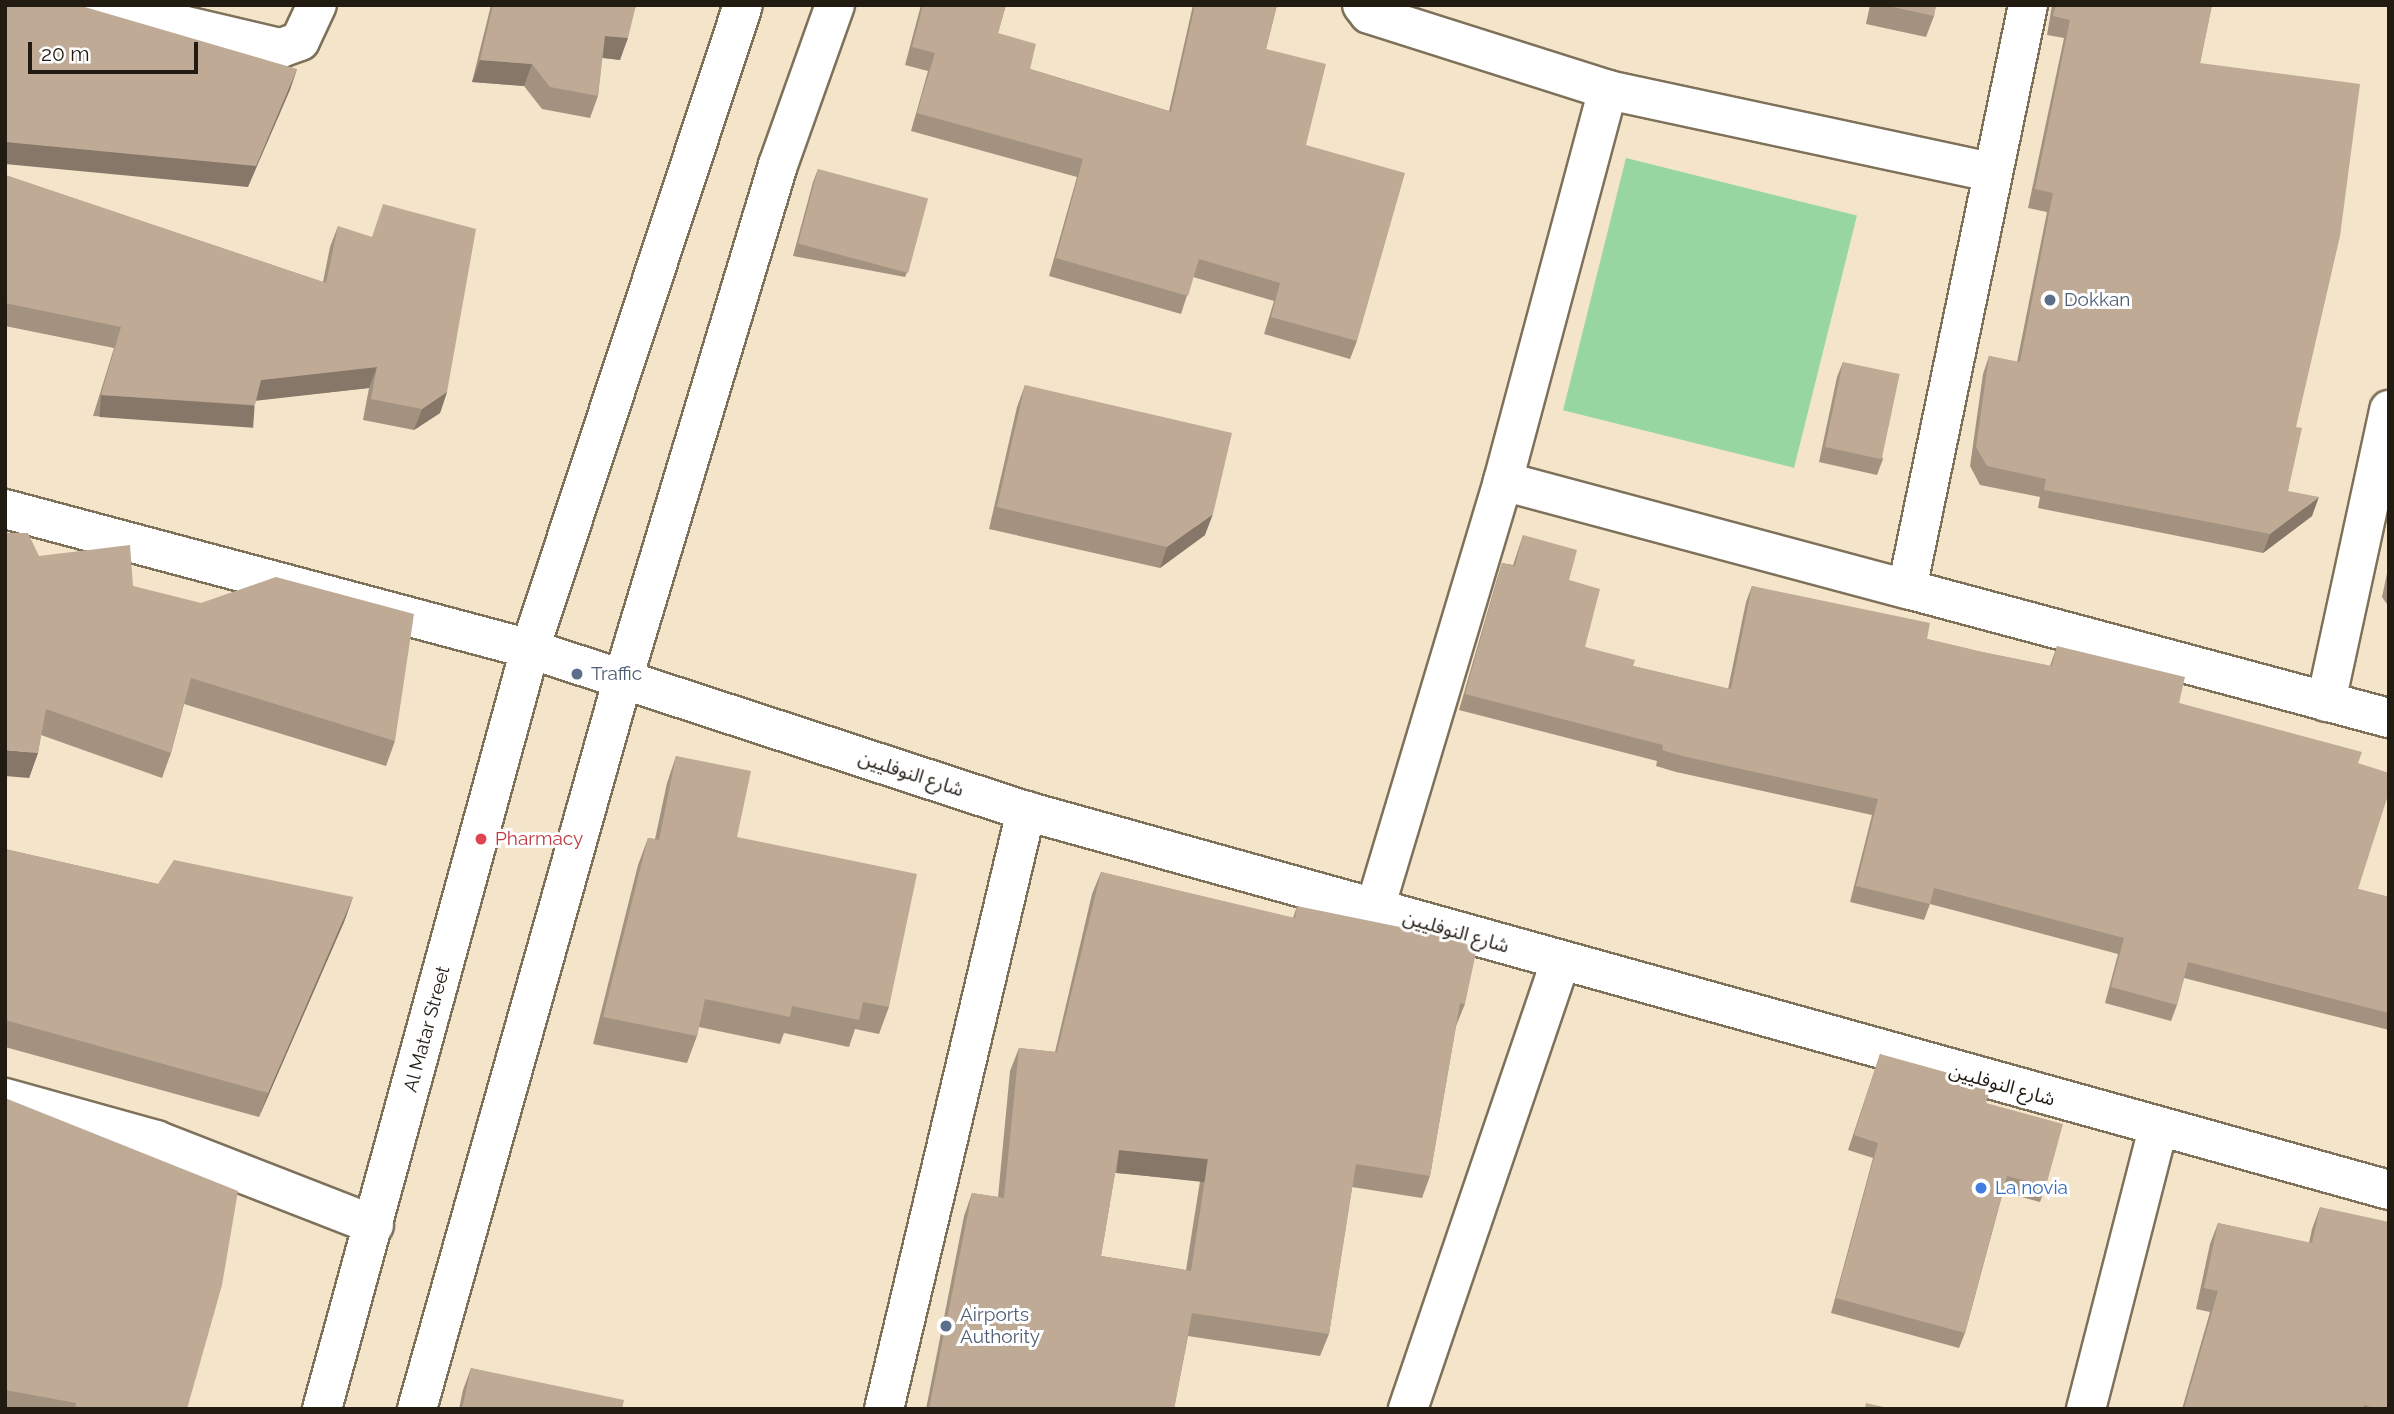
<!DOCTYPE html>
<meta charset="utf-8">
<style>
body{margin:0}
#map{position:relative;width:2394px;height:1414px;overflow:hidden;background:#f3e4ca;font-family:Raleway,"Noto Sans Arabic",sans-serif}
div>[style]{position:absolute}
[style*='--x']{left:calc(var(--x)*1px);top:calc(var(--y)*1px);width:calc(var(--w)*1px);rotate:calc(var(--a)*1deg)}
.green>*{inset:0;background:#97d69f;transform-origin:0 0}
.roads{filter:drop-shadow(2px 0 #7e715a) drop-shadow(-2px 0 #7e715a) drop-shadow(0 2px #7e715a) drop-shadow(0 -2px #7e715a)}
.minor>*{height:38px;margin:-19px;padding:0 19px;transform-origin:19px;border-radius:19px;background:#fff}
.tertiary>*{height:38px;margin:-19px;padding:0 19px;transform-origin:19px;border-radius:19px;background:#fff}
.primary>*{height:38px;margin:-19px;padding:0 19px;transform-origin:19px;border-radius:19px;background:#fff}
.wall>*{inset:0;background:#a49281}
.shaded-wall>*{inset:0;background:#867769;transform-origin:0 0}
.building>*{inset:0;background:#bfaa96;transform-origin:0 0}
.dots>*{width:19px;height:19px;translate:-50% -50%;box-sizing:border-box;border:4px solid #fff;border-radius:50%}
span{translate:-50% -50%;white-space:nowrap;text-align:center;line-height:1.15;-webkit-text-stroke:6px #fff;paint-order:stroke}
.service-label{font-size:19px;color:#4e5e75}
.left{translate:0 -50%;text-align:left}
.street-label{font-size:19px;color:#211b12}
.health-label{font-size:19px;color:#be3a42}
.shop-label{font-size:19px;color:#366cbe}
.frame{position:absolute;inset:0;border:7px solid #211b12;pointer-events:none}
.scale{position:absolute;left:28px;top:42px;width:170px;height:32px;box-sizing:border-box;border:4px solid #211b12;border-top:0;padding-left:9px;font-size:21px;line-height:24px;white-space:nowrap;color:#211b12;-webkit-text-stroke:5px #fff;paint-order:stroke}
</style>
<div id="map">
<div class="green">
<i style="left:1626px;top:158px;width:238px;height:260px;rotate:14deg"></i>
</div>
<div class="roads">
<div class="minor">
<i style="--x:97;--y:5;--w:189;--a:13.2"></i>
<i style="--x:281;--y:48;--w:20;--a:-20"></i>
<i style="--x:300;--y:41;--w:40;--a:-65"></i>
<i style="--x:1362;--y:5;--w:11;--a:52"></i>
<i style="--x:1369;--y:14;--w:251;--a:17.6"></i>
<i style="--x:1608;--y:90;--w:393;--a:12.1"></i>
<i style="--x:2028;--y:5;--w:596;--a:101.71"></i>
<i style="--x:1907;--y:589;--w:499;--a:15"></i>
<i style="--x:1503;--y:481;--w:405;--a:-75"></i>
<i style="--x:2326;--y:702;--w:299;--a:-77.8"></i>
<i style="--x:1375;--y:908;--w:446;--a:-73.3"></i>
<i style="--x:1503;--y:481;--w:418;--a:15"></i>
<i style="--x:5;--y:1098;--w:157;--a:15.5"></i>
<i style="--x:156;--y:1140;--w:234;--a:21.3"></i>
<i style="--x:884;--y:1409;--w:615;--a:-76.64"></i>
<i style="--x:1408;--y:1409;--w:472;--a:-71.2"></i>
<i style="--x:2086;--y:1409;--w:289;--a:-75.6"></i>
</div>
<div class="tertiary">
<i style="--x:5;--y:509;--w:543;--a:14.93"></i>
</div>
<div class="primary">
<i style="--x:530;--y:649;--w:522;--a:18.09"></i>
<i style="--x:1026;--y:811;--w:1415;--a:15.54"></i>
<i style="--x:322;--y:1409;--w:788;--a:-74.69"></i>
<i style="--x:530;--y:649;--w:678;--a:-71.7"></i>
<i style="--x:417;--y:1409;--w:755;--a:-74.25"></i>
<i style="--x:622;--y:682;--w:540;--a:-73.21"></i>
<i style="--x:778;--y:165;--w:170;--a:-70.4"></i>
</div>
</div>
<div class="wall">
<i style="clip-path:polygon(491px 5px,636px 5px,620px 60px,602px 58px,598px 96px,590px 118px,542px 109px,524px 86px,472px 82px)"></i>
<i style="clip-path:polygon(921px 5px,1006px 5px,998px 33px,1030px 69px,1169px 111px,1193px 5px,1277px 5px,1266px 49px,1306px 145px,1357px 341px,1350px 359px,1264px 334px,1274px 301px,1193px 277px,1181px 314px,1049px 276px,1077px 177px,911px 131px,928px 71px,905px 65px)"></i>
<i style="clip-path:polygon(1870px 5px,1936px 5px,1934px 16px,1926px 37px,1866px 24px)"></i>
<i style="clip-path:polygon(2052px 5px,2212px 5px,2200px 63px,2296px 427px,2288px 491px,2312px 516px,2263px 553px,2038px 508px,2040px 497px,1980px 485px,1970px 466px,1983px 374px,1989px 356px,2017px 362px,2047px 212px,2028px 208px,2064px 38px,2047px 35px)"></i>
<i style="clip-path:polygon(818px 169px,910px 265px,905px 277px,793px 256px,813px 182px)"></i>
<i style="clip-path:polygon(5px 175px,323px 282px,330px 247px,338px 226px,447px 392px,440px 413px,414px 430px,363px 420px,369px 388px,256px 400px,247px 426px,93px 416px,114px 348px,5px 326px)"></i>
<i style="clip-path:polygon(1843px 362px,1883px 459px,1877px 475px,1819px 462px,1837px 377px)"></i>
<i style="clip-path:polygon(1025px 385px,1205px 535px,1160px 568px,989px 529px,1017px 407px)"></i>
<i style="clip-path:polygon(1523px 535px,1569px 580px,1585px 647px,1633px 666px,1728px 689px,1746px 602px,1752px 586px,1927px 639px,1982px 652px,2050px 666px,2057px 646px,2179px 703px,2358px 763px,2358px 889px,2389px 897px,2389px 1030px,2184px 978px,2177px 1005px,2171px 1021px,2105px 1003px,2118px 954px,1930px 904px,1924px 920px,1850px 902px,1872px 815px,1676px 772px,1656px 766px,1657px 761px,1459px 710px,1497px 579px,1502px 563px,1513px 565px)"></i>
<i style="clip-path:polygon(39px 556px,133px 586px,395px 741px,386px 766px,184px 704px,171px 753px,162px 778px,41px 735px,38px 753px,29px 778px)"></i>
<i style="clip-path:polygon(2389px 564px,2389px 607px,2382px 597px)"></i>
<i style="clip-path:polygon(676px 756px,737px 837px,889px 1007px,879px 1034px,855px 1029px,849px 1047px,784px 1033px,780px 1044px,699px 1027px,697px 1036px,687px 1063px,593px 1044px,638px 865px,648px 838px,655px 839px,667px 783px)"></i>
<i style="clip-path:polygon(5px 849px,158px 884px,353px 897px,344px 922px,259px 1117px,5px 1047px)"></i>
<i style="clip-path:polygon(evenodd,1101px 872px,1293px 918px,1297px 906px,1465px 1004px,1456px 1026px,1430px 1176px,1422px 1198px,1352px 1187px,1329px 1334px,1320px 1356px,1188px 1336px,1174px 1409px,926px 1409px,964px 1216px,972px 1193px,998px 1197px,1010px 1071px,1019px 1048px,1055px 1052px,1092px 894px,1101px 872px,1115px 1173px,1200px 1181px,1186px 1270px,1101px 1256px,1115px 1173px)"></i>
<i style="clip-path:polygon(1880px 1054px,1986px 1103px,2046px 1186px,2040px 1202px,2003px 1192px,1965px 1333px,1959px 1348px,1831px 1313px,1873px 1158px,1848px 1150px)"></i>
<i style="clip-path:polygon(5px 1098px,187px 1409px,5px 1409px)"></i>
<i style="clip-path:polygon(2320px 1207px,2389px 1409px,2182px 1409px,2210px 1312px,2196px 1309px,2210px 1244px,2218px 1223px,2309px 1243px,2312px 1229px)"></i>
<i style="clip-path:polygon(471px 1368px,622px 1409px,459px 1409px,463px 1390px)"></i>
</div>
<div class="shaded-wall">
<i style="clip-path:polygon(605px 36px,628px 38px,620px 60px,597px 57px)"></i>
<i style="clip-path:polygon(480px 60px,532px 64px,524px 86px,472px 82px)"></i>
<i style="clip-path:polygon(297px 69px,290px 90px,248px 187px,5px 164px,5px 142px)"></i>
<i style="clip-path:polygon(377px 367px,369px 388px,254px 401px,261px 380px)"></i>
<i style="clip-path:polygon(447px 392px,440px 413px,414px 430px,422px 409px)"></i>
<i style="left:101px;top:395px;width:154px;height:22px;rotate:4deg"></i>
<i style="clip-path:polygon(2319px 497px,2312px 516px,2263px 553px,2270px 534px)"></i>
<i style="clip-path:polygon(1213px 514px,1205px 535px,1160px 568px,1167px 547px)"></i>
<i style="clip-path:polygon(5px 750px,38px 753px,29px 778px,5px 776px)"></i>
<i style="clip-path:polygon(353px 897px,344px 922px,259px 1117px,268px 1093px)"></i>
<i style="left:1119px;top:1150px;width:89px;height:23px;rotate:6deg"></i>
</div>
<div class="building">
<i style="clip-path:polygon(5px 5px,78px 5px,297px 69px,256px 166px,5px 142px)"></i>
<i style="clip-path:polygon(493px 5px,636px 5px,628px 38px,605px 36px,598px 96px,550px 87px,532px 64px,480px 60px)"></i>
<i style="clip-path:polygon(923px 5px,1006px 5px,998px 33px,1036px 44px,1030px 69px,1171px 112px,1195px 5px,1277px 5px,1266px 49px,1326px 64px,1306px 145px,1405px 173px,1357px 341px,1271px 317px,1280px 283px,1199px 259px,1188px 296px,1056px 258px,1083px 159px,917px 113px,935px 53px,912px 47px)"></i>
<i style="clip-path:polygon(1884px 5px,1936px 5px,1934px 16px)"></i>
<i style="clip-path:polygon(2056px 5px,2212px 5px,2200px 63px,2360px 84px,2340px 236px,2296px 427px,2302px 428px,2288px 491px,2319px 497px,2270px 534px,2044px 490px,2046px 479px,1987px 466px,1976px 447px,1989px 356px,2020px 362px,2053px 193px,2035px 189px,2070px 20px,2053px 16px)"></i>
<i style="left:818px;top:169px;width:114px;height:77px;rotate:15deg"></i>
<i style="clip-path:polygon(5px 175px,326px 283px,338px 226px,372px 237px,383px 204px,476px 229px,447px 392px,422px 409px,371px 399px,377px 367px,261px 380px,255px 405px,101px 395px,121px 327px,5px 303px)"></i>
<i style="left:1843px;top:362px;width:58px;height:87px;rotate:12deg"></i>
<i style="clip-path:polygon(1025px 385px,1232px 433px,1213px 514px,1167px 547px,997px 507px)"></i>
<i style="clip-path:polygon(5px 533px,28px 533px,39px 556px,130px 545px,133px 586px,201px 603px,276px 577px,414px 614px,395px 741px,191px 678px,171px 753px,46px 709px,38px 753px,5px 750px)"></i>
<i style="clip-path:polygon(1523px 535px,1577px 550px,1569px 580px,1600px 589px,1585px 647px,1635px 660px,1633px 666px,1731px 689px,1752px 586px,1930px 623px,1927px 639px,1982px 652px,2052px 666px,2057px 646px,2185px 677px,2179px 703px,2362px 752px,2358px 763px,2389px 773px,2389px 792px,2358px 889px,2389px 897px,2389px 1013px,2188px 962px,2177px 1005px,2111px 987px,2124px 938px,1934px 888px,1930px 904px,1856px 886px,1878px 799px,1682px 756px,1662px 750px,1663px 745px,1465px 694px,1502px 563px,1515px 566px)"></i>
<i style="clip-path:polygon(676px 756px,751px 771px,737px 837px,917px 874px,889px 1007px,863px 1002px,859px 1020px,792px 1006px,790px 1017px,705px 999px,697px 1036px,603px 1017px,648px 838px,659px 840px)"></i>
<i style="clip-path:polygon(5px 849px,158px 884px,174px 860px,353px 897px,268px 1093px,5px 1020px)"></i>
<i style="clip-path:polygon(evenodd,1101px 872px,1295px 918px,1297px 906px,1478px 943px,1465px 1004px,1460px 1003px,1430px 1176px,1356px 1164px,1329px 1334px,1192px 1313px,1174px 1409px,929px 1409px,972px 1193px,1004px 1198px,1019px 1048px,1057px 1052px,1101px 872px,1119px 1150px,1208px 1159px,1191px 1271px,1101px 1256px,1119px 1150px)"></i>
<i style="clip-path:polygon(1880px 1054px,1992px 1085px,1986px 1103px,2063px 1124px,2046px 1186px,2007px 1176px,1965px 1333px,1836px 1298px,1878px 1143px,1854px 1135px)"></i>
<i style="clip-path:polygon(5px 1098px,238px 1191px,222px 1285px,187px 1409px,75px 1409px,76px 1403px,5px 1390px)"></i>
<i style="clip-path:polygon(2320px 1207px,2389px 1222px,2389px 1409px,2380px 1409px,2364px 1405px,2363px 1409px,2184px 1409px,2218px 1291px,2204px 1288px,2218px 1223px,2312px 1243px)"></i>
<i style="clip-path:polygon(471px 1368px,624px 1400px,622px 1409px,462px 1409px)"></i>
<i style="clip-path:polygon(1866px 1403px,1892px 1409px,1865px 1409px)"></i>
</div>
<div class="dots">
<i style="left:2050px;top:300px;background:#5c6f8a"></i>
<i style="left:577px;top:674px;background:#5c6f8a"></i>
<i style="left:481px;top:839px;background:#e0444e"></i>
<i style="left:1981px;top:1188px;background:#3f7fe0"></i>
<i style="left:946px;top:1326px;background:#5c6f8a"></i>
</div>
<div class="service-label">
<span class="left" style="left:2064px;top:300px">Dokkan</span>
<span class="left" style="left:591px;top:674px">Traffic</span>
<span class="left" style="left:960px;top:1326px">Airports<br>Authority</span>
</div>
<div class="street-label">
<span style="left:911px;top:774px;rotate:18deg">شارع النوفليين</span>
<span style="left:1456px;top:932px;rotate:16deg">شارع النوفليين</span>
<span style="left:427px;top:1029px;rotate:-75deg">Al Matar Street</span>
<span style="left:2002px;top:1085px;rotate:16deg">شارع النوفليين</span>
</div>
<div class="health-label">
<span class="left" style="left:495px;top:839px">Pharmacy</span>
</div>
<div class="shop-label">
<span class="left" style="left:1995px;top:1188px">La novia</span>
</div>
<div class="frame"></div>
<div class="scale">20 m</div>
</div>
